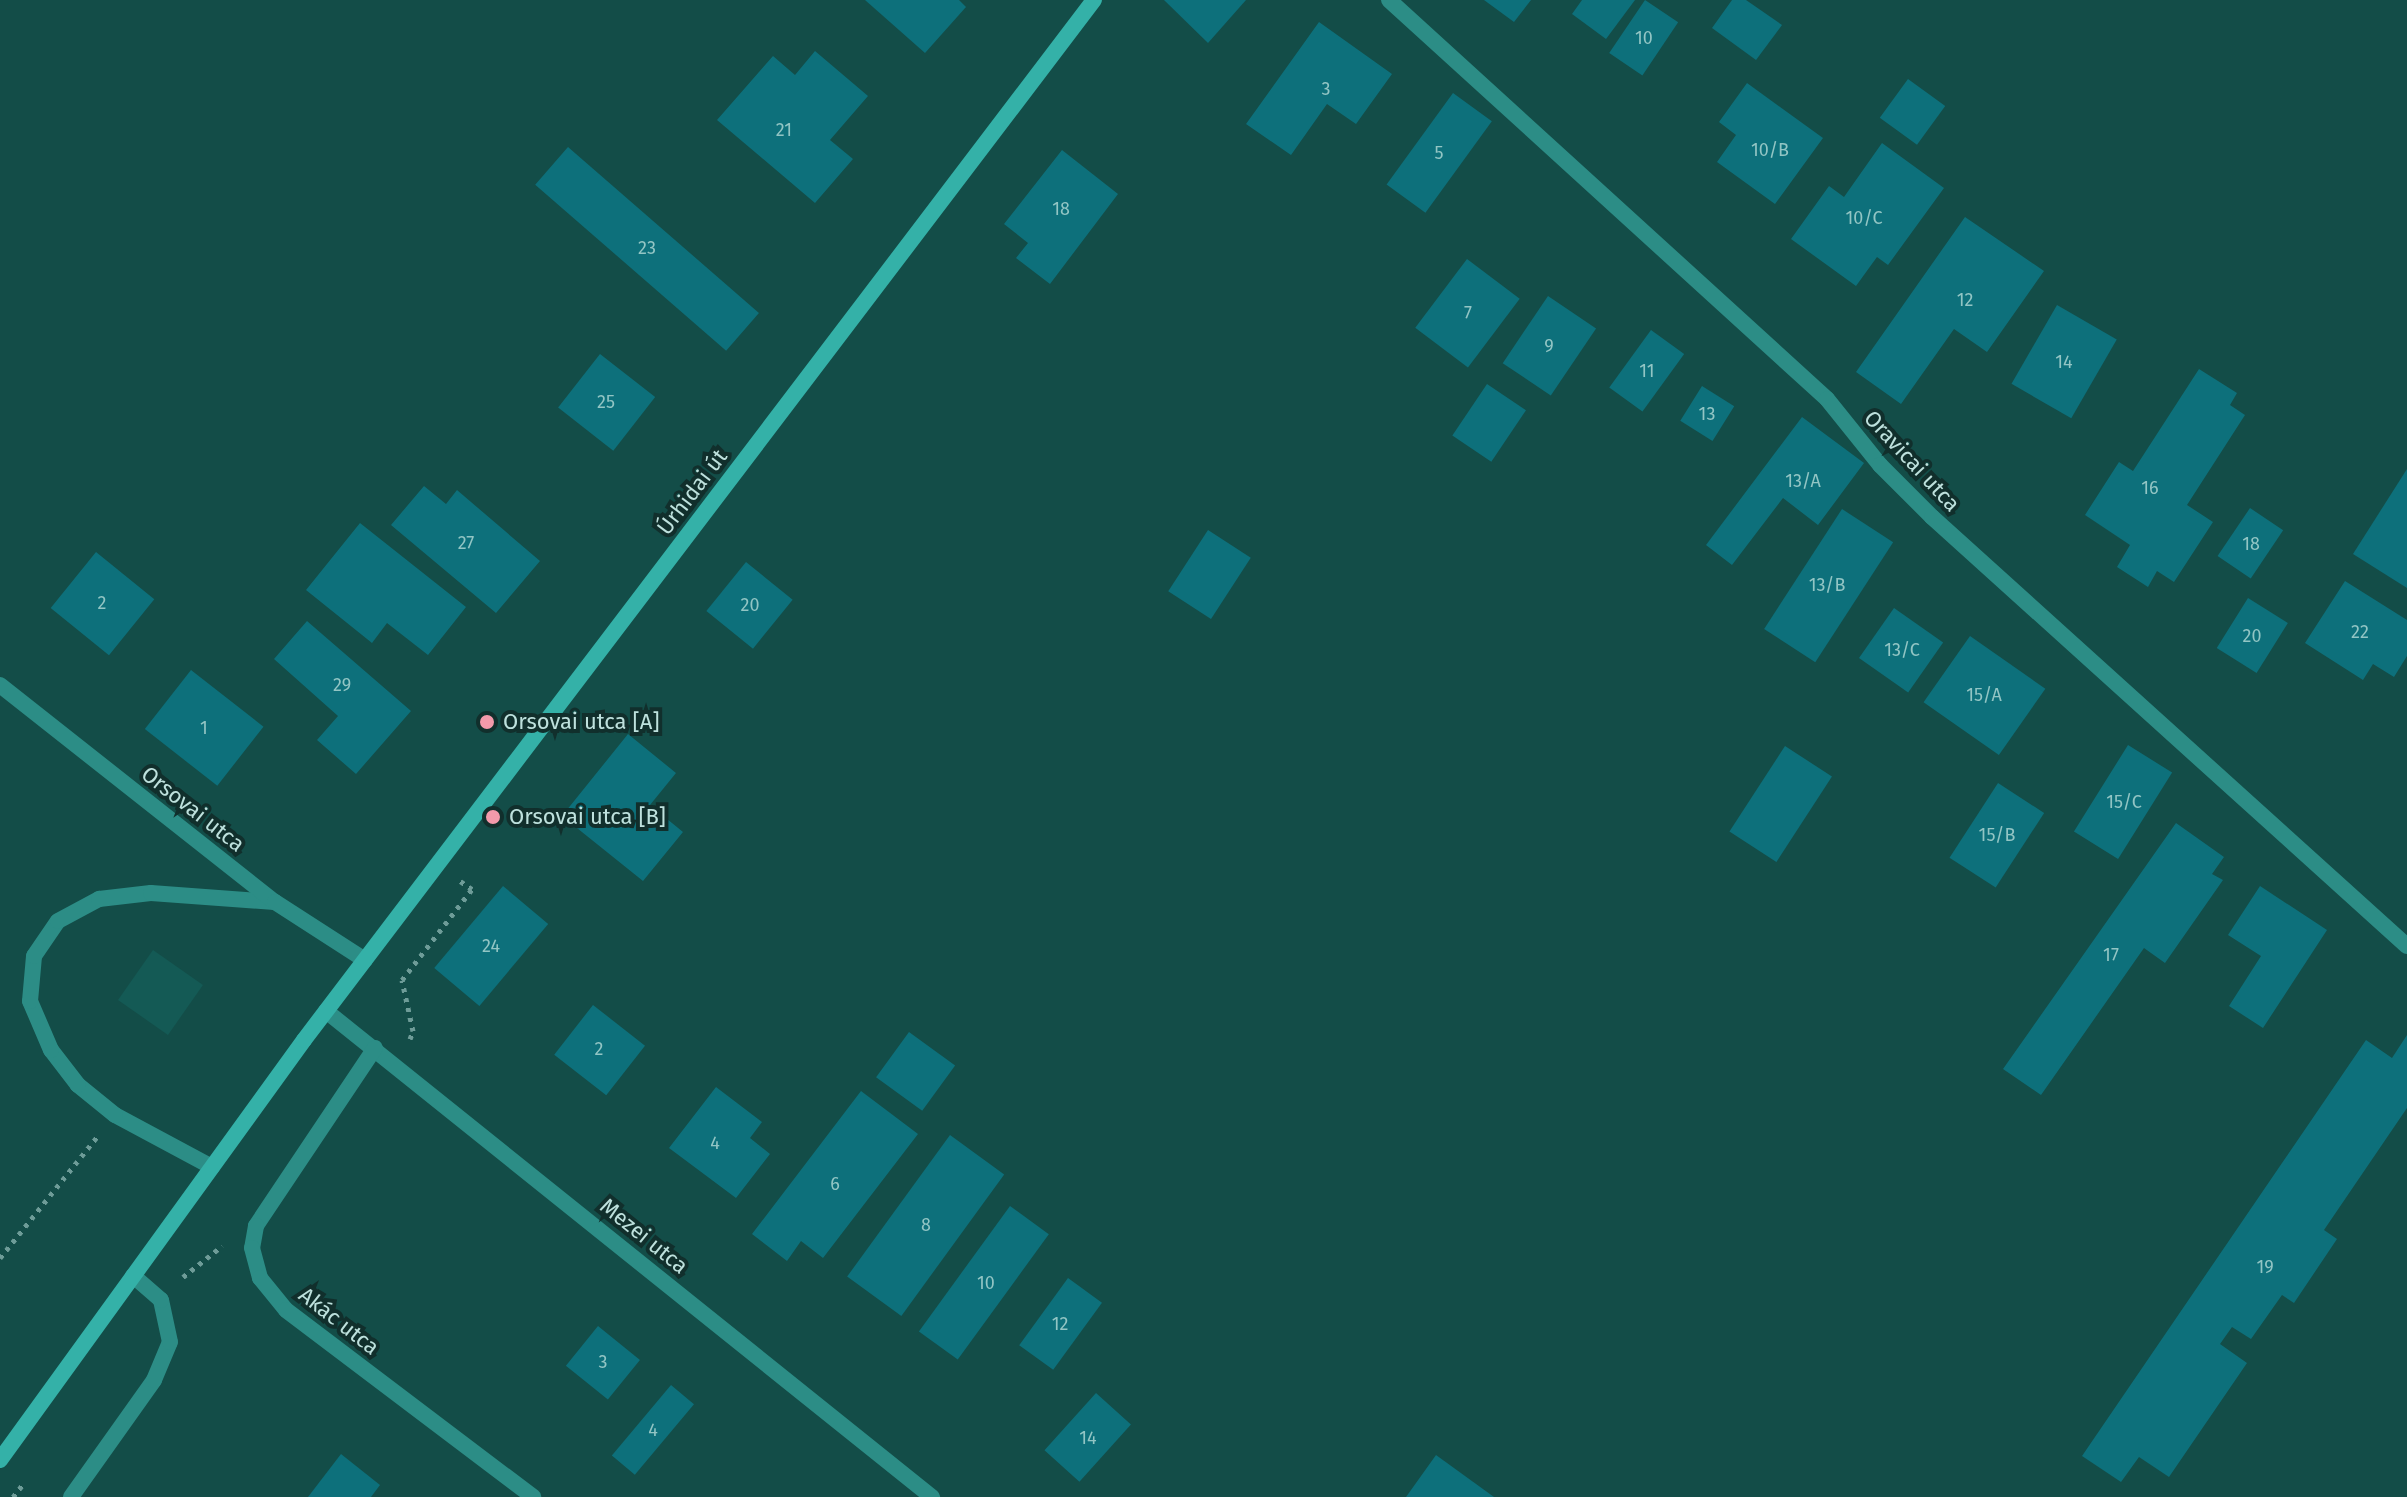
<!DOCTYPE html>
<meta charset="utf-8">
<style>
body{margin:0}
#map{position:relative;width:2407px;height:1497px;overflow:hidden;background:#134d48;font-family:"Fira Sans",sans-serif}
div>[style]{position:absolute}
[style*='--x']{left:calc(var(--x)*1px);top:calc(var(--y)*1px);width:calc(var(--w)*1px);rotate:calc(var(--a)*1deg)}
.built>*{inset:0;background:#145a55;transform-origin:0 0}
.building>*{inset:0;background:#0d707b;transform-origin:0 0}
.path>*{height:5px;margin-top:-2.5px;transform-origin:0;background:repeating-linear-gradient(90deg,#6e9c98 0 4px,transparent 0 10px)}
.service>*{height:16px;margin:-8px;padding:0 8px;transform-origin:8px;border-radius:8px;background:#2c8d86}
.minor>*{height:16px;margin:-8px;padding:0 8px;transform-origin:8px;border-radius:8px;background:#2c8d86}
.secondary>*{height:16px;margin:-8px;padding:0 8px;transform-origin:8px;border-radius:8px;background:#34b1a8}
.dots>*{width:22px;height:22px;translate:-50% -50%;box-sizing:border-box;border:4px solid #112f2c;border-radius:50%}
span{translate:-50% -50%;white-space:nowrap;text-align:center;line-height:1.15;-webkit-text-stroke:8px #112f2c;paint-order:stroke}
.number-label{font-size:18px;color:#92c5c4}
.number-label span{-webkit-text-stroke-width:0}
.street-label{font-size:22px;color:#bee1dd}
.poi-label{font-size:22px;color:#bee1dd}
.left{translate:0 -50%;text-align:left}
</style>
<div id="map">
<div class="built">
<i style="left:153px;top:950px;width:61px;height:61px;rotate:35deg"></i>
</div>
<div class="building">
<i style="clip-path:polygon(865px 0,959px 0,966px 7px,925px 53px)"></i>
<i style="clip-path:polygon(1164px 0,1246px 0,1208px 43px)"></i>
<i style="clip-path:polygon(1484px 0,1531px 0,1514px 22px)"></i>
<i style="clip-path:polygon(1582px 0,1635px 0,1606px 39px,1572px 14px)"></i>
<i style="left:1645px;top:0;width:40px;height:64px;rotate:34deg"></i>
<i style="clip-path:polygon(1732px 0,1746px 0,1782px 25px,1756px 60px,1712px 28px)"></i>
<i style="clip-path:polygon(1319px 22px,1392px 74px,1356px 124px,1327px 104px,1291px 155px,1246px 124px)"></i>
<i style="clip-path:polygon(815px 51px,868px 96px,830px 140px,853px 159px,815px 203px,717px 120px,773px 56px,795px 75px)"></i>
<i style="left:1908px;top:79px;width:46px;height:48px;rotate:36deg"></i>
<i style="clip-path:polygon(1747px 83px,1823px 138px,1775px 204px,1717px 162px,1736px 135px,1719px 122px)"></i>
<i style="left:1453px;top:93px;width:48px;height:113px;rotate:36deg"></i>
<i style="clip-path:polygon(1882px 143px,1944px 188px,1888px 265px,1877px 257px,1856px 286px,1791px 239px,1829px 186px,1844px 197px)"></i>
<i style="left:568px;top:147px;width:253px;height:50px;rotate:41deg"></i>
<i style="clip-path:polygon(1062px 150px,1118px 194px,1050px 284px,1016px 258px,1028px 243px,1004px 224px)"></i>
<i style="clip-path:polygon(1965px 217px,2044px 271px,1987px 352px,1954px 329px,1901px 404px,1856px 372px)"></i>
<i style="left:1467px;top:259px;width:66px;height:86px;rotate:37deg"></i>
<i style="left:1548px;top:296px;width:58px;height:81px;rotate:34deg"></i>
<i style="left:2057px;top:305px;width:69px;height:91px;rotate:30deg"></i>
<i style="left:1651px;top:330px;width:41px;height:71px;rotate:36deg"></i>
<i style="left:600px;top:354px;width:70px;height:68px;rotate:38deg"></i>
<i style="clip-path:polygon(2199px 369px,2237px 393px,2230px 405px,2245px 415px,2187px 505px,2213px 522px,2174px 582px,2157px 571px,2148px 587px,2117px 567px,2130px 545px,2085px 515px,2119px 462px,2133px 471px)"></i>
<i style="left:1487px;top:384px;width:47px;height:62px;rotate:34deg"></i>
<i style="left:1702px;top:386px;width:38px;height:41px;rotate:32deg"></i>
<i style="clip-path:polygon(1802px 417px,1864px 463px,1818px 525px,1783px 498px,1732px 565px,1706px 545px)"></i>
<i style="clip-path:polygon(2407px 469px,2407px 588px,2353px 554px)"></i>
<i style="clip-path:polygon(424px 486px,446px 504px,457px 490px,540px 561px,496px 613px,391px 525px)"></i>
<i style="left:2250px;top:508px;width:40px;height:58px;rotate:34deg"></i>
<i style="left:1842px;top:509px;width:61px;height:143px;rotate:33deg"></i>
<i style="clip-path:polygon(360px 523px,466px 607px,428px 655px,387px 623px,372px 643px,306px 590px)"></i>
<i style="left:1208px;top:530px;width:51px;height:73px;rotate:33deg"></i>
<i style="left:96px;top:552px;width:75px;height:72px;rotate:39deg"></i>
<i style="left:746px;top:562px;width:60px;height:63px;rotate:39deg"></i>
<i style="clip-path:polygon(2345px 581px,2407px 620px,2407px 656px,2394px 677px,2373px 664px,2363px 680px,2305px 643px)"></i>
<i style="left:2248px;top:598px;width:47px;height:59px;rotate:32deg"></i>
<i style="left:1894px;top:608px;width:60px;height:61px;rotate:35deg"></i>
<i style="clip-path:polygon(307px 621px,411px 711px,356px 774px,317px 740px,338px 716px,274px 659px)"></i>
<i style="left:1970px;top:636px;width:92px;height:81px;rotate:35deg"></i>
<i style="left:191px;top:670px;width:92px;height:75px;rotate:38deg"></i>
<i style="clip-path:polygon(628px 734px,676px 773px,650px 805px,683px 832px,643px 881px,562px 816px)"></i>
<i style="left:2128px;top:745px;width:52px;height:102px;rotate:32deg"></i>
<i style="left:1785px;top:746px;width:56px;height:102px;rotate:33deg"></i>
<i style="left:1998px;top:783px;width:55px;height:89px;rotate:33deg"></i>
<i style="clip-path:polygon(2176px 823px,2224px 857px,2212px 874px,2223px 880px,2165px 963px,2144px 948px,2041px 1095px,2003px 1069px)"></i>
<i style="left:503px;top:886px;width:59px;height:107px;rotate:40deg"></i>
<i style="clip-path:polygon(2260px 886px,2327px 930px,2263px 1028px,2229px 1006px,2261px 956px,2228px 935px)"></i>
<i style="left:593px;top:1005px;width:66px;height:63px;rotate:38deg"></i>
<i style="left:909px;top:1032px;width:57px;height:56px;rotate:36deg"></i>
<i style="clip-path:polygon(2407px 1035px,2407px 1108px,2324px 1230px,2337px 1239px,2294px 1303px,2282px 1295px,2251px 1339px,2232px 1327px,2220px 1344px,2247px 1363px,2169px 1477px,2139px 1457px,2121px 1482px,2082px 1456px,2366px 1040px,2392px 1058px)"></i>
<i style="clip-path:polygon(716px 1087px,762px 1122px,750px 1138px,770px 1154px,736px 1198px,669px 1148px)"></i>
<i style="clip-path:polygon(861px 1091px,918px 1134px,823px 1258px,801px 1241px,787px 1261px,752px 1234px)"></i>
<i style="left:950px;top:1135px;width:67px;height:175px;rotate:36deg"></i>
<i style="left:1010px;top:1206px;width:48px;height:155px;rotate:36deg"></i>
<i style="left:1068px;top:1278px;width:42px;height:83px;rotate:36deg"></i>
<i style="left:598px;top:1326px;width:54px;height:51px;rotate:39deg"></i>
<i style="left:671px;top:1385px;width:30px;height:92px;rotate:40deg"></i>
<i style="left:1096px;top:1393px;width:47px;height:77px;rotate:42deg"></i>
<i style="clip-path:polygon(341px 1454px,380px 1485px,371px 1497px,308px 1497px)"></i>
<i style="clip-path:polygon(1436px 1455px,1494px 1497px,1406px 1497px)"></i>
</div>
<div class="path">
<i style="--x:410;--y:1039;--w:9;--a:-69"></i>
<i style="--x:413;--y:1031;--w:52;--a:-102.2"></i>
<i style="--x:402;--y:980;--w:115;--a:-52.4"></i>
<i style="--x:472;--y:889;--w:14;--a:-146"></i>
<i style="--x:0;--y:1258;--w:155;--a:-51.3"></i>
<i style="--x:183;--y:1277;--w:50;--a:-38.5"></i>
<i style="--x:13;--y:1497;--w:16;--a:-52"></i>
</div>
<div class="service">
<i style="--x:212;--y:1167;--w:110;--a:-151.8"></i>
<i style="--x:115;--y:1115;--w:48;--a:-141"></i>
<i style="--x:78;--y:1085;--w:44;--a:-127.6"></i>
<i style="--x:51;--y:1050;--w:53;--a:-113.2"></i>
<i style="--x:30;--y:1001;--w:45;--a:-84.9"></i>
<i style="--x:34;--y:956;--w:42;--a:-55.6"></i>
<i style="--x:58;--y:921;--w:47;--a:-28.2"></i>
<i style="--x:99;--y:899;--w:52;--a:-6.6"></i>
<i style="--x:151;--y:893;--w:124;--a:4.2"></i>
</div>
<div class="minor">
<i style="--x:1389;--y:0;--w:592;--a:42.33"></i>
<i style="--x:1827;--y:399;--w:85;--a:51.2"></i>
<i style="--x:1880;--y:465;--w:74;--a:45"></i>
<i style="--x:1932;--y:517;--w:640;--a:42.09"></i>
<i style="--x:0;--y:685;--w:350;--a:38.3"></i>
<i style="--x:275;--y:902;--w:107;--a:32.8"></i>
<i style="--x:326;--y:1011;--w:777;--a:38.73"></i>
<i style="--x:375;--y:1048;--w:214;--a:123.8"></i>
<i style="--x:256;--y:1226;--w:22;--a:100"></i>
<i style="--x:252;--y:1248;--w:31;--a:75"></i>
<i style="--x:260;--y:1278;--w:41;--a:50.9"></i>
<i style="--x:286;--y:1310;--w:310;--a:37.1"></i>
<i style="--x:71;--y:1497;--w:143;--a:-54.6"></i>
<i style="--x:154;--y:1380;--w:41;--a:-67.2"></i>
<i style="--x:170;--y:1342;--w:43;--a:-102.1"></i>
<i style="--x:161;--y:1300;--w:37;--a:-139"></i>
</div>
<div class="secondary">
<i style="--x:0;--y:1460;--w:518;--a:-54.1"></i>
<i style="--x:304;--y:1040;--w:1306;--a:-52.78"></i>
</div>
<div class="dots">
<i style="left:487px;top:722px;background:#f39aab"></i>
<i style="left:493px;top:817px;background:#f39aab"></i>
</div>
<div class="number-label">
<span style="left:1644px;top:38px">10</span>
<span style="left:1326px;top:89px">3</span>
<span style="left:784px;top:130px">21</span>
<span style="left:1770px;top:150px">10/B</span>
<span style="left:1439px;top:153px">5</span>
<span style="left:1061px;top:209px">18</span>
<span style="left:1864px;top:218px">10/C</span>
<span style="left:647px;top:248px">23</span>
<span style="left:1965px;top:300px">12</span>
<span style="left:1468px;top:313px">7</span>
<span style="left:1549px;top:346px">9</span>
<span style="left:2064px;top:362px">14</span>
<span style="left:1647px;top:371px">11</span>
<span style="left:606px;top:402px">25</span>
<span style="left:1707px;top:414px">13</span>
<span style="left:1803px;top:481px">13/A</span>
<span style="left:2150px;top:488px">16</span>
<span style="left:466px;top:543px">27</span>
<span style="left:2251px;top:544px">18</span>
<span style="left:1827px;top:585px">13/B</span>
<span style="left:102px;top:603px">2</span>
<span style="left:750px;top:605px">20</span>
<span style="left:2360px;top:632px">22</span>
<span style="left:2252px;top:636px">20</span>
<span style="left:1902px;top:650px">13/C</span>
<span style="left:342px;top:685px">29</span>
<span style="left:1984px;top:695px">15/A</span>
<span style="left:204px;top:728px">1</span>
<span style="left:2124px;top:802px">15/C</span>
<span style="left:1997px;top:835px">15/B</span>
<span style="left:491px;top:946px">24</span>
<span style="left:2111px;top:955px">17</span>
<span style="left:599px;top:1049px">2</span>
<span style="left:715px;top:1143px">4</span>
<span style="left:835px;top:1184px">6</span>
<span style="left:926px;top:1225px">8</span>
<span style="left:2265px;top:1267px">19</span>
<span style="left:986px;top:1283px">10</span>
<span style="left:1060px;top:1324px">12</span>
<span style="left:603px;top:1362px">3</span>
<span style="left:653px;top:1430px">4</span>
<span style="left:1088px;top:1438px">14</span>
</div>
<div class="street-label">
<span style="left:1912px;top:461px;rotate:47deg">Oravicai utca</span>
<span style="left:692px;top:492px;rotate:-53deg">Úrhidai út</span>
<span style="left:193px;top:809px;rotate:38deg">Orsovai utca</span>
<span style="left:644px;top:1236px;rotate:39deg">Mezei utca</span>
<span style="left:339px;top:1321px;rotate:38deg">Akác utca</span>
</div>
<div class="poi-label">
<span class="left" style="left:503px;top:722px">Orsovai utca [A]</span>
<span class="left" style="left:509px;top:817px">Orsovai utca [B]</span>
</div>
</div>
